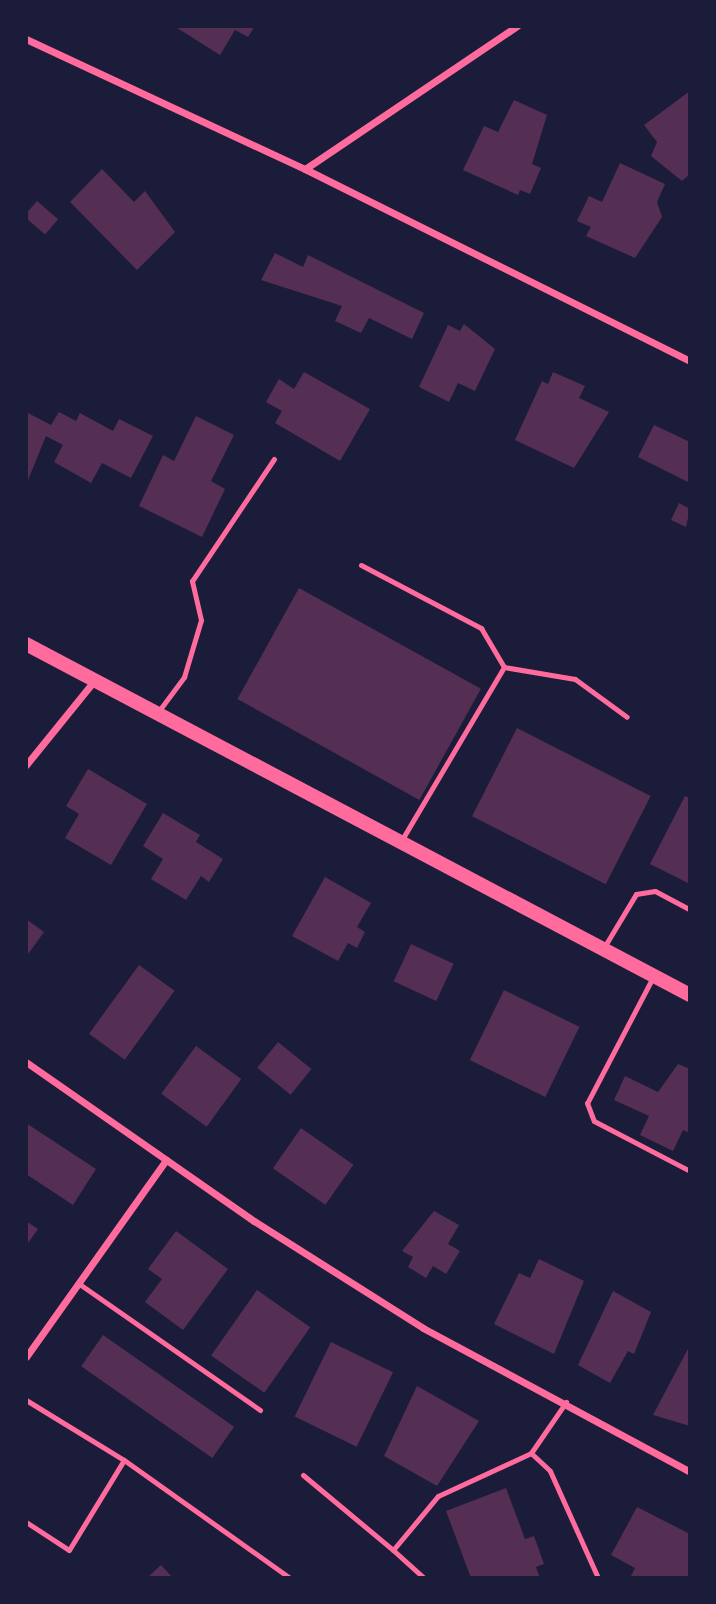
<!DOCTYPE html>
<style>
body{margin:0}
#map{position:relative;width:716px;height:1604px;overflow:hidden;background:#1b1b3a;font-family:Overpass,sans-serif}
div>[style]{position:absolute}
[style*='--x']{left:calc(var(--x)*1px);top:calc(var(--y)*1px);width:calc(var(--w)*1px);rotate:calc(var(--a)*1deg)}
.building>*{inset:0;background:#542f53;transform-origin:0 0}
.service>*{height:5px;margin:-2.5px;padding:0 2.5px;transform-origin:2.5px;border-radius:2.5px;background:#ff6b9d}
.minor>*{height:7px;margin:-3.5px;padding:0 3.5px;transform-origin:3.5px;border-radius:3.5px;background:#ff6b9d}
.secondary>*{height:14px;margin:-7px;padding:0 7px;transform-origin:7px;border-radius:7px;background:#ff6b9d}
span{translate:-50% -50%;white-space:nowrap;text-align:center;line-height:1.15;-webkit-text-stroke:7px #1b1b3a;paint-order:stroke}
.frame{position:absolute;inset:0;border:28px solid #1b1b3a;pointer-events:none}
</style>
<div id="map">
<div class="building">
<i style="clip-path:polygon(174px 26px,255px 26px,248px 37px,235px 30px,220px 55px)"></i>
<i style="clip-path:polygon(690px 91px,690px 174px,682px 181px,651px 156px,657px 142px,644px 125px)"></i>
<i style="clip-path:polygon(514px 100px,547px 115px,532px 164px,541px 168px,530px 194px,520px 190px,518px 195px,463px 170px,484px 126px,498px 132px)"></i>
<i style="clip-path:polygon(620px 163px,665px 184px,657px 202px,662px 217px,635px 258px,586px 236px,591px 227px,577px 221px,589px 196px,602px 202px)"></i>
<i style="clip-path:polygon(102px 169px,134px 202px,145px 191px,175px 232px,137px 270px,70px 202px)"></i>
<i style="left:37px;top:201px;width:28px;height:20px;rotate:41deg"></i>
<i style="clip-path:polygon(275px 253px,303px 267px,308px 255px,424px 313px,412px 339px,369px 318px,361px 333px,335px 321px,342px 306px,261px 280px)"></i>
<i style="clip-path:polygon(464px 324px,495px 349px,475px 391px,458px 383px,449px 402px,419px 387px,448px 325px,460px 331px)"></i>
<i style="clip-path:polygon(304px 372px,370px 409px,340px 461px,275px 423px,282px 411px,266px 402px,279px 379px,294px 389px)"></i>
<i style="clip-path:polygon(553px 372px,585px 386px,579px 398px,609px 412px,574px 468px,515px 440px,542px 381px,548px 384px)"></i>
<i style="clip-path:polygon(26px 412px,51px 425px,59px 412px,76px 421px,80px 413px,113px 431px,119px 419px,153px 436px,131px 478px,102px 463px,91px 483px,54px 462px,63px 445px,46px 436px,26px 485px)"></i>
<i style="clip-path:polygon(196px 416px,234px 435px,211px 481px,225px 489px,202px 537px,139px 506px,163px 455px,174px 461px)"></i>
<i style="clip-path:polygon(654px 425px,690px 442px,690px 483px,638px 457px)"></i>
<i style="clip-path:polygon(679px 503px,690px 509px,686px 527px,671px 520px)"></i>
<i style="left:299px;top:588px;width:208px;height:127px;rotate:29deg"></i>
<i style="left:517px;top:728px;width:150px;height:99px;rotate:27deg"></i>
<i style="clip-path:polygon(88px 769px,147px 804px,111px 865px,65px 838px,79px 814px,66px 806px)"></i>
<i style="clip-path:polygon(685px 796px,690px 798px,690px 884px,650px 864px)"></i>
<i style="clip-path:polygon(163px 813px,200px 835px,196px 842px,223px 859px,209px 882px,201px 876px,186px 900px,151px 879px,163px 859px,143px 846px)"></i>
<i style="clip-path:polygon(325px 877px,371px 903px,357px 927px,365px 932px,357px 948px,348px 943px,338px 961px,292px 936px)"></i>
<i style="clip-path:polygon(26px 919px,44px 932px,26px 957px)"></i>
<i style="left:411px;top:944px;width:47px;height:41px;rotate:25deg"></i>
<i style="left:139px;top:965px;width:44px;height:85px;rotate:36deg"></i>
<i style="left:504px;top:990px;width:84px;height:78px;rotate:26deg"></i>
<i style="left:278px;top:1042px;width:43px;height:33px;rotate:39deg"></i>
<i style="left:196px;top:1046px;width:56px;height:59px;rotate:36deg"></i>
<i style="clip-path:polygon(678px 1064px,690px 1069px,690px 1133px,683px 1130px,673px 1151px,640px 1135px,649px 1116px,614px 1100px,625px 1076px,658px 1092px)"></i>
<i style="clip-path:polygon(26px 1123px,96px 1169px,73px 1205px,26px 1174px)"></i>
<i style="left:301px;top:1128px;width:64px;height:49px;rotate:35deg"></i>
<i style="clip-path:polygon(434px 1211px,459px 1225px,448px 1244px,460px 1251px,446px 1274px,433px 1266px,426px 1278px,408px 1267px,413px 1257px,402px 1251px)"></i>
<i style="clip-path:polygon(26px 1221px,38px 1229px,26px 1246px)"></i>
<i style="clip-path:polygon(176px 1231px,228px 1269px,183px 1330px,145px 1302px,162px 1279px,148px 1269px)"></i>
<i style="clip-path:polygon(539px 1259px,584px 1281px,554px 1354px,494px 1324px,519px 1273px,530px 1278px)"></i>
<i style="left:257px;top:1290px;width:65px;height:80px;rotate:35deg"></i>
<i style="clip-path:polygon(613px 1291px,651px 1312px,634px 1354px,628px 1351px,610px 1383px,578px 1365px)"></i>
<i style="left:103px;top:1335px;width:160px;height:38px;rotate:35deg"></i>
<i style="left:331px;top:1342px;width:69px;height:83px;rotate:26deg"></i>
<i style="clip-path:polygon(690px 1345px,690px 1426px,653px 1415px)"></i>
<i style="clip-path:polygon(417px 1386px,479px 1421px,437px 1486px,384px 1456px)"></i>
<i style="clip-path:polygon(506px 1488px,525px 1539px,534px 1536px,544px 1564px,536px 1567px,540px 1578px,471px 1578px,446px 1511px)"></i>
<i style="clip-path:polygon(637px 1507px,690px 1534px,690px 1578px,630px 1578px,635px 1568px,611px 1555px)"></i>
<i style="clip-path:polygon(161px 1565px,173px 1578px,147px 1578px)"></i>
</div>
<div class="service">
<i style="--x:361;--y:565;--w:136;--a:27.7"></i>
<i style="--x:481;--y:628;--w:45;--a:59.5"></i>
<i style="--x:504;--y:667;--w:202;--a:120.6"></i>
<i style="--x:504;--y:667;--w:72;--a:9.6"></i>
<i style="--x:575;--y:679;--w:64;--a:36.2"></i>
<i style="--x:158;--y:712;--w:44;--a:-53.4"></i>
<i style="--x:184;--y:677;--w:59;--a:-73.4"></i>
<i style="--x:201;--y:620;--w:40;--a:-103"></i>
<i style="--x:192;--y:581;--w:147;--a:-56.1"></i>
<i style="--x:603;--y:949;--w:64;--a:-59"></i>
<i style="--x:636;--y:894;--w:19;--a:-9"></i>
<i style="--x:655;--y:891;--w:40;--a:28"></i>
<i style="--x:653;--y:977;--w:142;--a:117.6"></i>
<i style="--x:587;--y:1103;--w:19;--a:69"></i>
<i style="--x:594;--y:1121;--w:108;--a:27.5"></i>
<i style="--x:78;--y:1283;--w:222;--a:34.9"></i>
<i style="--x:26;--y:1400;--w:115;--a:31.5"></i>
<i style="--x:531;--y:1453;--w:26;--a:43"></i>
<i style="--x:550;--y:1471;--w:117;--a:65.8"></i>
<i style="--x:303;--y:1475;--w:117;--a:39.8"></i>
<i style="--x:393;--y:1550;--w:70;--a:-50.2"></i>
<i style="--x:438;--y:1496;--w:102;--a:-24.8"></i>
<i style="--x:531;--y:1453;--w:62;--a:-55.5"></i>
<i style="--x:26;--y:1522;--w:51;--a:33.1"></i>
<i style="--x:69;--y:1550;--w:105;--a:-58.6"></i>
<i style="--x:124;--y:1460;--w:204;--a:35.4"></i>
<i style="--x:393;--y:1550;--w:42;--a:42.1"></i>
</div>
<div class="minor">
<i style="--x:26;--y:39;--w:308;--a:25"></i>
<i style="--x:305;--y:169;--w:430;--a:26.5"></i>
<i style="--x:305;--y:169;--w:256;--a:-34"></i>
<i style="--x:26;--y:765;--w:108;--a:-51"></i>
<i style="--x:26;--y:1062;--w:278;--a:34.9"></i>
<i style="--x:254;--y:1221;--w:200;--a:32.3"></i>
<i style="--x:423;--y:1328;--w:303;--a:28.3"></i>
<i style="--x:26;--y:1357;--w:242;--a:-54.6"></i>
</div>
<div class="secondary">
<i style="--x:26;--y:644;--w:751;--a:27.86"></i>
</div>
<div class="frame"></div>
</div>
